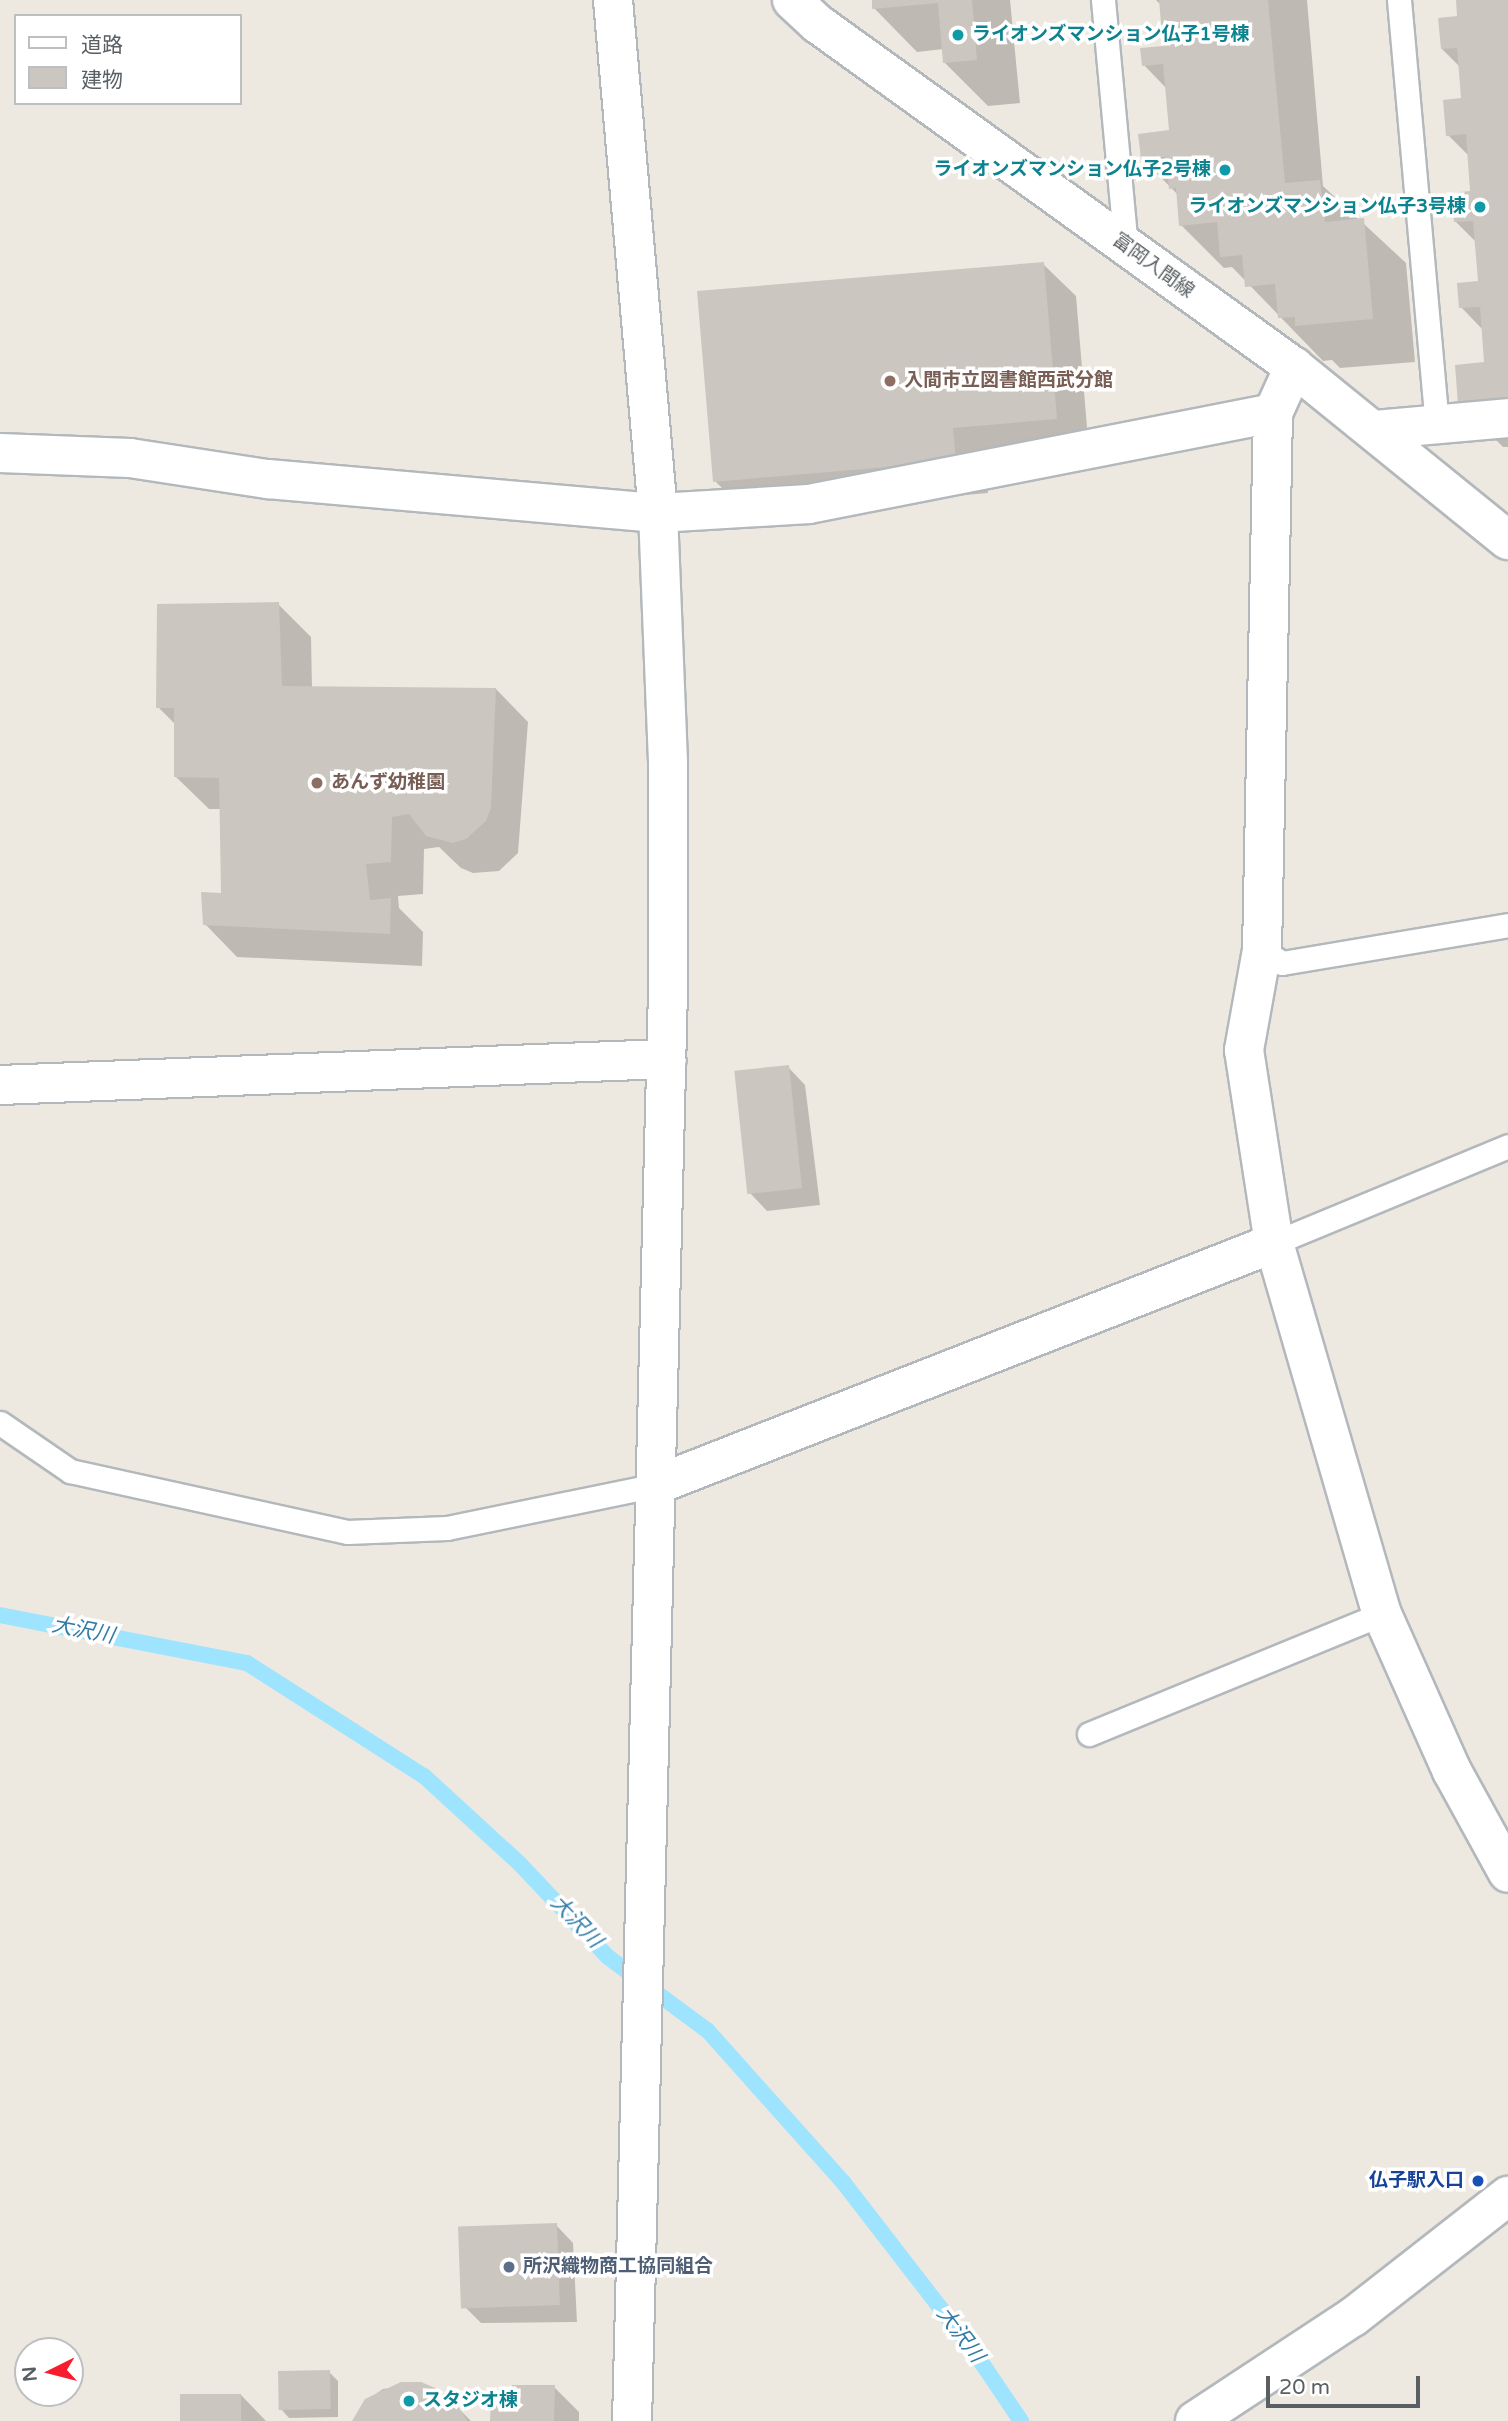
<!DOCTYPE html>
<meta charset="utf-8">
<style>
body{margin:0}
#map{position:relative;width:1508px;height:2421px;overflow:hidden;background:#eee9e0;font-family:"Varela Round","Noto Sans JP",sans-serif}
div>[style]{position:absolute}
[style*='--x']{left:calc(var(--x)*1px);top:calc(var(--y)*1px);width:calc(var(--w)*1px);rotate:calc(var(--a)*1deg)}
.shadow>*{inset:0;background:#0003}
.stream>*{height:16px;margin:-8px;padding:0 8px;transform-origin:8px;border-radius:8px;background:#9fe4ff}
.building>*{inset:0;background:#cbc6bf;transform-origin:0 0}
.roads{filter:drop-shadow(2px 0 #b3b8bc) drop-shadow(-2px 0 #b3b8bc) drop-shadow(0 2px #b3b8bc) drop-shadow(0 -2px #b3b8bc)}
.lane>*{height:23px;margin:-11.5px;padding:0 11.5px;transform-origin:11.5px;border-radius:11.5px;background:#fff}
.street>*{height:38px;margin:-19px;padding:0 19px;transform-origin:19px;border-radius:19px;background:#fff}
.secondary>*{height:38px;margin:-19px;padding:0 19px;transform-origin:19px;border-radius:19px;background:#fff}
.dots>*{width:19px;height:19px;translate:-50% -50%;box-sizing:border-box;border:4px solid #fff;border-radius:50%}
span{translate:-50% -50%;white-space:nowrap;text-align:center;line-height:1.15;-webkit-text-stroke:7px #fff;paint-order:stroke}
.culture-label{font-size:19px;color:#0d838f;font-weight:700}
.left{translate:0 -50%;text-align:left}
.right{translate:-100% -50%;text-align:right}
.street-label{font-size:19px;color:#595f63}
.education-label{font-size:19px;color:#785e54;font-weight:700}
.transit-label{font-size:19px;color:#164399;font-weight:700}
.service-label{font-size:19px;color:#4e5e75;font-weight:700}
.water-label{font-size:21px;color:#307ca7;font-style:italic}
.legend{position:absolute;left:14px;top:14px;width:228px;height:91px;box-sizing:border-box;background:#fff;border:2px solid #bdbfc1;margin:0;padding:9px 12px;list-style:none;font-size:21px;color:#595f63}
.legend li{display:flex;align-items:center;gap:14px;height:35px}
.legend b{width:35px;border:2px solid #bdbfc1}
.north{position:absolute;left:14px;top:2337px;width:70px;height:70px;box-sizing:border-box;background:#fff;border:2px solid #bdbfc1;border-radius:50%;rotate:264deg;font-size:19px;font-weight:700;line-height:28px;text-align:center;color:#595f63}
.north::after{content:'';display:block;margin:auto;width:24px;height:32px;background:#f71d2e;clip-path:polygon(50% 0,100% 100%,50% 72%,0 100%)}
.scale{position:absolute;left:1266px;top:2376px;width:154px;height:32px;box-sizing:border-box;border:4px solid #595f63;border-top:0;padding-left:9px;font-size:21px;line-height:24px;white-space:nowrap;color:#595f63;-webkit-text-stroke:5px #fff;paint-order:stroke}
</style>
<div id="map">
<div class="shadow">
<i style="clip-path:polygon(873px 0,1010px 0,1020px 103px,988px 106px,945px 63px,944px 49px,917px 52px,874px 8px)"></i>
<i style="clip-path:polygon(1156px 0,1307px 0,1323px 186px,1406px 263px,1415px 362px,1340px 368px,1332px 360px,1323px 361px,1232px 267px,1224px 268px,1181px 225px,1179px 196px,1142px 158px,1171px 132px,1167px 89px,1144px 65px,1165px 47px,1161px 5px)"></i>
<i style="clip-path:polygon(1457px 0,1508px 0,1508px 447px,1503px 447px,1460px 404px,1486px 364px,1483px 330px,1461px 307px,1480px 283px,1477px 243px,1455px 221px,1472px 193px,1469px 156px,1448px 135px,1463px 99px,1460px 67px,1442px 49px,1459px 18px)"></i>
<i style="clip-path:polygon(1043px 264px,1076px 296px,1089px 451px,985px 460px,988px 493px,748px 514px,715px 481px)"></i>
<i style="clip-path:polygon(278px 604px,311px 637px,312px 688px,496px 689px,528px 722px,518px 853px,499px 871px,473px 873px,461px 868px,439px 847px,424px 849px,423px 894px,398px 896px,399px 908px,423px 932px,422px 966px,237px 957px,205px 924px,223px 895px,221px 809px,209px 809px,176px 777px,176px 725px,158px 707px)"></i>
<i style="clip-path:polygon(788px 1067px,805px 1085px,820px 1205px,767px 1211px,750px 1193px)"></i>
<i style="clip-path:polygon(556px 2225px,573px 2243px,577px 2322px,481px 2323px,464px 2306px)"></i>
<i style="clip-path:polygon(329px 2372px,338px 2381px,338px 2417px,289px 2418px,281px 2409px)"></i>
<i style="clip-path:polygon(421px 2384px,455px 2405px,471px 2421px,354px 2421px,367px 2400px,383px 2389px)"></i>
<i style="clip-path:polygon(554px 2387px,579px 2412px,579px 2421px,492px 2421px,513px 2398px)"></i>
<i style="clip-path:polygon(241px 2395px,266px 2421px,182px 2421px)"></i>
</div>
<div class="stream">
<i style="--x:0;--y:1615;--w:252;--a:11"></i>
<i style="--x:247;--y:1663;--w:210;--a:32.6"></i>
<i style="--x:424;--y:1776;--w:129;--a:42.5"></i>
<i style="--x:519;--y:1863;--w:129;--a:46.6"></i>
<i style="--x:608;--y:1957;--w:124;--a:36.5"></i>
<i style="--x:708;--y:2031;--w:203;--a:48.2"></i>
<i style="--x:843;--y:2182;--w:212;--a:52.3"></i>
<i style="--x:973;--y:2350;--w:86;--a:55.9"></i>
</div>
<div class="building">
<i style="clip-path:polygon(872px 0,972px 0,977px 60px,943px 63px,938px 3px,872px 9px)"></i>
<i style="clip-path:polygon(1159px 0,1268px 0,1285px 183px,1320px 180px,1325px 222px,1364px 218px,1373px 319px,1295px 326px,1295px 317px,1278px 318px,1275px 284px,1245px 287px,1242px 255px,1220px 257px,1217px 222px,1179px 226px,1176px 188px,1169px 189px,1166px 157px,1141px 159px,1138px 134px,1169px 130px,1163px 64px,1142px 66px,1140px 48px,1163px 46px)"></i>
<i style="clip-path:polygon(1456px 0,1508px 0,1508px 401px,1458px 405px,1455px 365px,1484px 362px,1480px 307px,1459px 308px,1457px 283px,1478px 281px,1473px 221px,1454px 222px,1451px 193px,1470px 191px,1466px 134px,1446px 136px,1443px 100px,1461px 98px,1457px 48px,1441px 49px,1438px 18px,1457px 16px)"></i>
<i style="clip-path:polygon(1044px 262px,1057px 419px,953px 428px,956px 461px,713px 482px,697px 291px)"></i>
<i style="clip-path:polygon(279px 602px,282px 686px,496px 688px,491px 808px,486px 821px,466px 839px,453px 843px,426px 836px,409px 814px,392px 817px,391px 862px,366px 864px,370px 900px,391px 898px,390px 934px,203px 925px,201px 892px,221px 893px,219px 778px,174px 777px,174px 708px,156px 708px,157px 604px)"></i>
<i style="left:789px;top:1065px;width:124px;height:55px;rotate:84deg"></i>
<i style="left:557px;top:2223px;width:82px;height:99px;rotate:88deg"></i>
<i style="left:330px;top:2370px;width:39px;height:52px;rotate:89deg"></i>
<i style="clip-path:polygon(401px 2382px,421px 2382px,440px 2390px,456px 2403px,467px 2421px,352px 2421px,365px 2399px)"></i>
<i style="clip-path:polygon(512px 2385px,555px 2385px,554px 2421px,490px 2421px,491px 2397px,511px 2397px)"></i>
<i style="left:180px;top:2394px;width:61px;height:27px"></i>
</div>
<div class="roads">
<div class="lane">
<i style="--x:1103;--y:0;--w:247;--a:84.7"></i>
<i style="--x:1399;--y:0;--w:427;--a:84.9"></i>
<i style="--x:1262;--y:950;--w:24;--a:33"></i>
<i style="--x:1282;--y:963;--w:229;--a:-9.5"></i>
<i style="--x:1274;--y:1243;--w:253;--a:-22.5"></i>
<i style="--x:0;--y:1423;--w:85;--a:34.4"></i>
<i style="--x:70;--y:1471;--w:284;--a:12.4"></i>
<i style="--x:347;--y:1532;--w:100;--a:-2.3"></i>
<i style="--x:447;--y:1528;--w:213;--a:-11.6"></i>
<i style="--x:1089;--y:1734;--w:317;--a:-22.3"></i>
</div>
<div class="street">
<i style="--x:1273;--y:413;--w:537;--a:91.17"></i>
<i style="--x:1262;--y:950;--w:102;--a:100.2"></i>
<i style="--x:1244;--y:1050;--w:195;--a:81.2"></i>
<i style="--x:1274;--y:1243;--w:386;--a:73.8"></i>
<i style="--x:1382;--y:1614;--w:172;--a:66"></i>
<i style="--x:1452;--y:1771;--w:116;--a:61.2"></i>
<i style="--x:1374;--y:430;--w:135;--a:-5.1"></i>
<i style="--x:0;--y:453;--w:130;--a:2.2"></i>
<i style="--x:130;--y:458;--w:140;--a:8.7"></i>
<i style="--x:268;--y:479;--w:391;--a:5"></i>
<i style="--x:658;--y:513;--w:151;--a:-3.4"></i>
<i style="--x:809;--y:504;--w:473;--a:-11.1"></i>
<i style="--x:1273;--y:413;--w:51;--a:-65.5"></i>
<i style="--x:0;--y:1085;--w:667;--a:-2.24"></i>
<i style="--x:656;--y:1485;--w:664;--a:-21.38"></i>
</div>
<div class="secondary">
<i style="--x:613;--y:0;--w:515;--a:84.99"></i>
<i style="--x:658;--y:513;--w:250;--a:87.7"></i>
<i style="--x:668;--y:763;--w:227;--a:90"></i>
<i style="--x:668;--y:990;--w:1431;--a:91.44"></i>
<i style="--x:792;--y:0;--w:35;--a:43"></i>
<i style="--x:818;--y:24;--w:587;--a:35.78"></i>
<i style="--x:1294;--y:367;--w:275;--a:39"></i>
<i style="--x:1195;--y:2421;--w:189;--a:-33.4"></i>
<i style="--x:1353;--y:2317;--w:197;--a:-38"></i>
</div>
</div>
<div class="dots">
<i style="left:958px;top:35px;background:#0f9aa8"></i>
<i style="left:1225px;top:170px;background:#0f9aa8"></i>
<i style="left:1480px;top:207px;background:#0f9aa8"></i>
<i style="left:890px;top:381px;background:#8d6e63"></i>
<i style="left:317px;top:783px;background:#8d6e63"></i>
<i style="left:1478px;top:2181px;background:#1a4fb4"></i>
<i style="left:509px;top:2267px;background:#5c6f8a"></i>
<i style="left:409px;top:2401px;background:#0f9aa8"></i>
</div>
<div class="culture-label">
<span class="left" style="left:972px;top:35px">ライオンズマンション仏子1号棟</span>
<span class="right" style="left:1211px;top:170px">ライオンズマンション仏子2号棟</span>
<span class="right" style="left:1466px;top:207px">ライオンズマンション仏子3号棟</span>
<span class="left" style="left:423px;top:2401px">スタジオ棟</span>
</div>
<div class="street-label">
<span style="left:1153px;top:266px;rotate:36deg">富岡入間線</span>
</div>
<div class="education-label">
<span class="left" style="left:904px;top:381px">入間市立図書館西武分館</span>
<span class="left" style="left:331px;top:783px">あんず幼稚園</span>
</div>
<div class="transit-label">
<span class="right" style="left:1464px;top:2181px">仏子駅入口</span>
</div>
<div class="service-label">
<span class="left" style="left:523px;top:2267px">所沢織物商工協同組合</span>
</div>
<div class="water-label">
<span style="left:83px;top:1631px;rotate:11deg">大沢川</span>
<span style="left:576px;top:1922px;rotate:46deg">大沢川</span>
<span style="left:960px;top:2335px;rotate:53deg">大沢川</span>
</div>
<ul class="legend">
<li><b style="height:9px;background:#fff"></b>道路</li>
<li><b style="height:19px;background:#cbc6bf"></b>建物</li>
</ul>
<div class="north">N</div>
<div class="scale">20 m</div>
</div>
